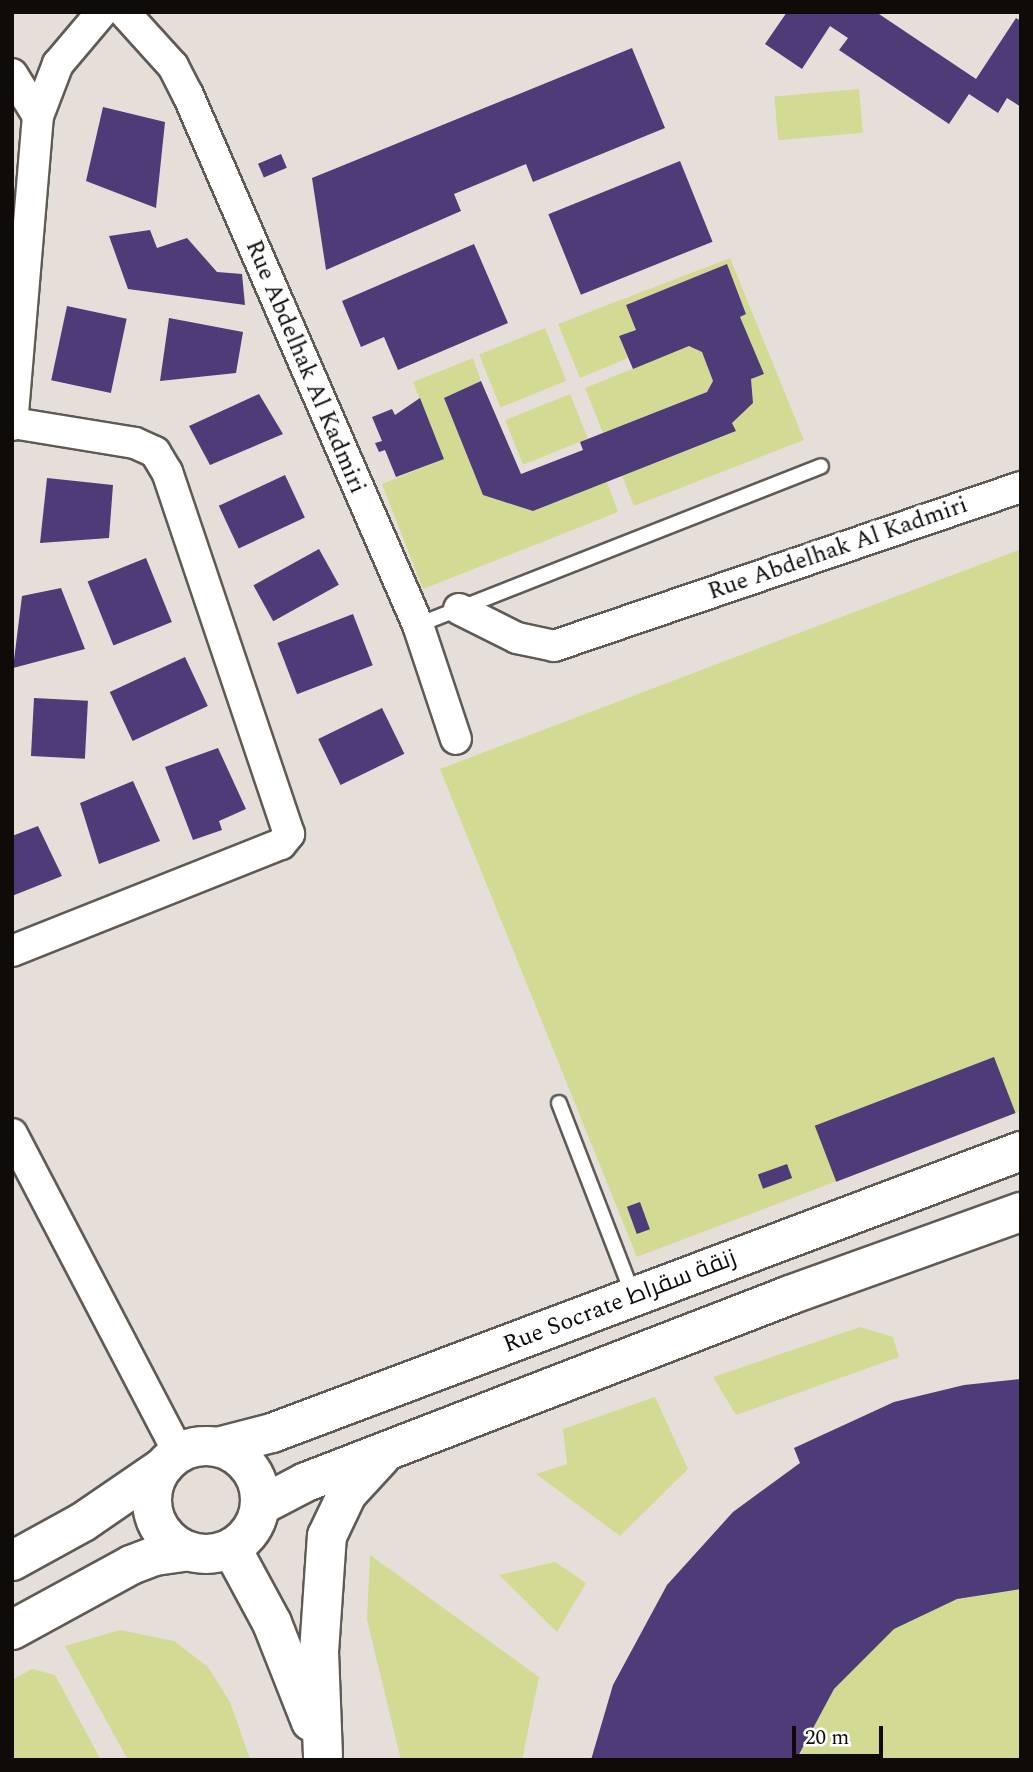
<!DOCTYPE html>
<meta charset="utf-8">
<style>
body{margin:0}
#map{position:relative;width:1033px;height:1772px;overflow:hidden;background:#e6dfd9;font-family:Spectral,Cairo,serif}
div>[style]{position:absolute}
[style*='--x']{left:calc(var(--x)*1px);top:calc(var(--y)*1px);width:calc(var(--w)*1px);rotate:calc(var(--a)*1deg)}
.green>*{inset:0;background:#d3da93;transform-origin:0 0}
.building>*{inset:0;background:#4d3c78;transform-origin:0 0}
.roads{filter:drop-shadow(2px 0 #605a55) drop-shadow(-2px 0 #605a55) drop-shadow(0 2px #605a55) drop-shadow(0 -2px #605a55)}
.lane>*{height:14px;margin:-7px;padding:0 7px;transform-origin:7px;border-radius:7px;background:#fff}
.street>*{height:30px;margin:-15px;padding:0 15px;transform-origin:15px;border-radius:15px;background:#fff}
.secondary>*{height:38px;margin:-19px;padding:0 19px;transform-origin:19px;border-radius:19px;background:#fff}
.secondary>.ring{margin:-19px;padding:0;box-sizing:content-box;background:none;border:38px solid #fff;border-radius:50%}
span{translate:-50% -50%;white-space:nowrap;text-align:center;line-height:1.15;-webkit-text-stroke:7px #fff;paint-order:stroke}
.street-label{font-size:24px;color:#0e0b09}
.frame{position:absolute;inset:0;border:14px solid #0e0b09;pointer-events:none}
.scale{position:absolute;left:792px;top:1726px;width:91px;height:32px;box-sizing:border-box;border:4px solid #0e0b09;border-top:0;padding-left:9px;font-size:21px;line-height:24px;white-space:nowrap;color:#0e0b09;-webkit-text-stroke:5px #fff;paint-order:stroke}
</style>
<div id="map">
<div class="green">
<i style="left:859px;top:89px;width:44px;height:85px;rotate:85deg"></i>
<i style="clip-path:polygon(730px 258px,804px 440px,634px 506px,622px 476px,735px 432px,732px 423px,753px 403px,751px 379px,763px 374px,740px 317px,746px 313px,727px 264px,626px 305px,636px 330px,619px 337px,628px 358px,580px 378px,558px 324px)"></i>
<i style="left:545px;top:328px;width:57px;height:71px;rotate:68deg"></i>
<i style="clip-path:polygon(689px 346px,702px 352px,713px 381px,707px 392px,603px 433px,585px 388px)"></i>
<i style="clip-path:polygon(473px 358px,481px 381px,445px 398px,483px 495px,533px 511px,607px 482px,618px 512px,423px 589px,382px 484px,444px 459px,413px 382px)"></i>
<i style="left:570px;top:394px;width:48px;height:70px;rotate:68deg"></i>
<i style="clip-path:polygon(1021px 549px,1021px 1111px,637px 1257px,440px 769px)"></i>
<i style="clip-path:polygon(860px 1327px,893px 1337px,899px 1357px,736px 1415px,713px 1377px)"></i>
<i style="clip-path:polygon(1021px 1379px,1021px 1760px,591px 1760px,613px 1685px,667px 1585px,733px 1512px,800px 1463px,794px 1448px,894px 1402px)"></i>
<i style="clip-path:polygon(655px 1397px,688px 1469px,620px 1536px,536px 1474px,567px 1464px,563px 1429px)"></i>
<i style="clip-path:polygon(370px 1555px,539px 1677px,522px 1760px,401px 1760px,367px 1620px)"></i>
<i style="clip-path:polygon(555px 1562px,586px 1583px,557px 1632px,499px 1575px)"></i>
<i style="clip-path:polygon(120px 1630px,174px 1641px,208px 1667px,230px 1702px,250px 1759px,128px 1760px,65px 1646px)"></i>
<i style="clip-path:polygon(32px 1669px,55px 1675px,101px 1760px,12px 1760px,12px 1680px)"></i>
</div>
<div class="building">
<i style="clip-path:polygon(787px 12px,876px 12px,976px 79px,1016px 18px,1021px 21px,1021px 107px,1007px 98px,998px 113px,969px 94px,949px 124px,839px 50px,848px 38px,830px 26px,802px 69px,765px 44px)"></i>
<i style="clip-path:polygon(632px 48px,665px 128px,533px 182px,526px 164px,454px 194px,461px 211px,326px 270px,312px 178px)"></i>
<i style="clip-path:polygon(103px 107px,165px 122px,156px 208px,86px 181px)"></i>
<i style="left:281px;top:154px;width:15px;height:25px;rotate:67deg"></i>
<i style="left:680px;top:161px;width:87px;height:142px;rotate:68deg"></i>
<i style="clip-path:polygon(150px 230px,157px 248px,187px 238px,217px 272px,242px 274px,245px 305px,128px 289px,109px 236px)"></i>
<i style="clip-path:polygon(474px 244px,508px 323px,398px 370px,384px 337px,361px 347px,342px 301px)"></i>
<i style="clip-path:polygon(727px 264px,746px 314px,740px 317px,764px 374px,751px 379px,753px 403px,732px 423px,736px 431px,533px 511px,483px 495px,444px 398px,481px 381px,521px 474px,583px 450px,580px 442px,707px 392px,713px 381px,702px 352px,689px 346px,633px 369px,619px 336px,636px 330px,626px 305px)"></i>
<i style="left:67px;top:306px;width:61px;height:76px;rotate:12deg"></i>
<i style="clip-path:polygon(169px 318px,243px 332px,236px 373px,160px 381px)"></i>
<i style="clip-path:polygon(259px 394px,283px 434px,210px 465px,189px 426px)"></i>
<i style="clip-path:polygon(420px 398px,444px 459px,396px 477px,385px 450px,379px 452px,375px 443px,382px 441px,372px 417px,392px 409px,395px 415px)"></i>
<i style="left:285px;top:475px;width:47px;height:73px;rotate:65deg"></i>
<i style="clip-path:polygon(47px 478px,113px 485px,109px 538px,40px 543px)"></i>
<i style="left:319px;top:549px;width:41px;height:75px;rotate:61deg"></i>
<i style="left:146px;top:558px;width:69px;height:63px;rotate:68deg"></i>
<i style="clip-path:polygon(61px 588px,85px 649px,13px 668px,22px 596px)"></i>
<i style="left:353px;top:614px;width:55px;height:81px;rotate:69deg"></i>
<i style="left:185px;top:657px;width:54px;height:83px;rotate:65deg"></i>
<i style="left:34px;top:698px;width:54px;height:58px;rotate:3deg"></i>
<i style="left:382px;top:708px;width:51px;height:71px;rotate:64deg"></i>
<i style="clip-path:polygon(218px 748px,246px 809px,219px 821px,222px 830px,193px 840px,165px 767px)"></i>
<i style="clip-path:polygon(133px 781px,160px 841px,99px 864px,80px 803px)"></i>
<i style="clip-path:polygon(38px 826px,62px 876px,12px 896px,12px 836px)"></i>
<i style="left:994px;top:1057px;width:60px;height:192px;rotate:69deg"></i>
<i style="left:787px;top:1164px;width:15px;height:31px;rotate:70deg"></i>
<i style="left:640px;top:1202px;width:29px;height:14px;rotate:70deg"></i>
<i style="clip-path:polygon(1021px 1379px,1021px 1589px,957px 1599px,894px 1629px,834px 1689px,796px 1760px,591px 1760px,613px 1685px,667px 1585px,733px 1512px,800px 1463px,794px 1448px,894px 1402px,964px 1385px)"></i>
</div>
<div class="roads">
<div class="lane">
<i style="--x:418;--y:625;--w:433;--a:-21.5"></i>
<i style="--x:559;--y:1103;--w:206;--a:68.9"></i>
</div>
<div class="street">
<i style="--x:124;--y:12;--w:73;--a:47.8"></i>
<i style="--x:173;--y:66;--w:33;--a:63"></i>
<i style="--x:188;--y:95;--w:578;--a:66.54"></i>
<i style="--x:418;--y:625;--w:120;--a:71.6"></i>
<i style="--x:12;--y:74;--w:49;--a:58.2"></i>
<i style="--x:12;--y:425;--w:310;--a:-85.2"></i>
<i style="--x:38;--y:116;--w:56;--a:-69"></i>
<i style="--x:58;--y:64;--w:68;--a:-49.8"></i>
<i style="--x:459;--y:609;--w:65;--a:26.6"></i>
<i style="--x:517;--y:638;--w:38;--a:12"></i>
<i style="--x:554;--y:646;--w:493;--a:-18.8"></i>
<i style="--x:12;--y:951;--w:289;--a:-21.7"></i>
<i style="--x:281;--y:844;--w:13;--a:-51"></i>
<i style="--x:289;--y:834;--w:382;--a:-108.6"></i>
<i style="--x:167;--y:472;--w:23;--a:-121"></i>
<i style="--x:155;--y:452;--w:22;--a:-156"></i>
<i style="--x:135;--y:443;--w:124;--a:-170.7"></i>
<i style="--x:12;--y:1134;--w:360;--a:62.4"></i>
</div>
<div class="secondary">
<i class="ring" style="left:152px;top:1446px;width:70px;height:70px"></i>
<i style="--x:218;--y:1447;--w:56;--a:-14.5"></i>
<i style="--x:272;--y:1433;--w:800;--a:-20.63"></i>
<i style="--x:260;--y:1506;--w:52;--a:-27.6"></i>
<i style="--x:306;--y:1482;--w:519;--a:-21.12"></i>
<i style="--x:790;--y:1295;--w:245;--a:-19.8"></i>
<i style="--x:232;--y:1549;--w:84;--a:61.6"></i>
<i style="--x:272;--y:1623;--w:106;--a:68.5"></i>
<i style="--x:12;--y:1561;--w:81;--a:-28.8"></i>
<i style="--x:83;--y:1522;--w:97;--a:-34.5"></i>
<i style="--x:12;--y:1630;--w:136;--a:-28.6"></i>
<i style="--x:131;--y:1565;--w:26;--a:-21"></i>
<i style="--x:155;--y:1556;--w:34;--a:-8"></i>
<i style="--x:323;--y:1756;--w:104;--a:-92.2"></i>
<i style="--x:319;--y:1652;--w:116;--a:-86.1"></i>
<i style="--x:327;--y:1536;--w:47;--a:-64.5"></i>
<i style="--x:347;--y:1494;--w:50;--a:-47.4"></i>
</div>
</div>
<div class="street-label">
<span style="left:305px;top:367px;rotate:67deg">Rue Abdelhak Al Kadmiri</span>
<span style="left:838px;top:549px;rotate:-19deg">Rue Abdelhak Al Kadmiri</span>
<span style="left:620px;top:1302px;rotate:-21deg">Rue Socrate زنقة سقراط</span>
</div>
<div class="frame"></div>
<div class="scale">20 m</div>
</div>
